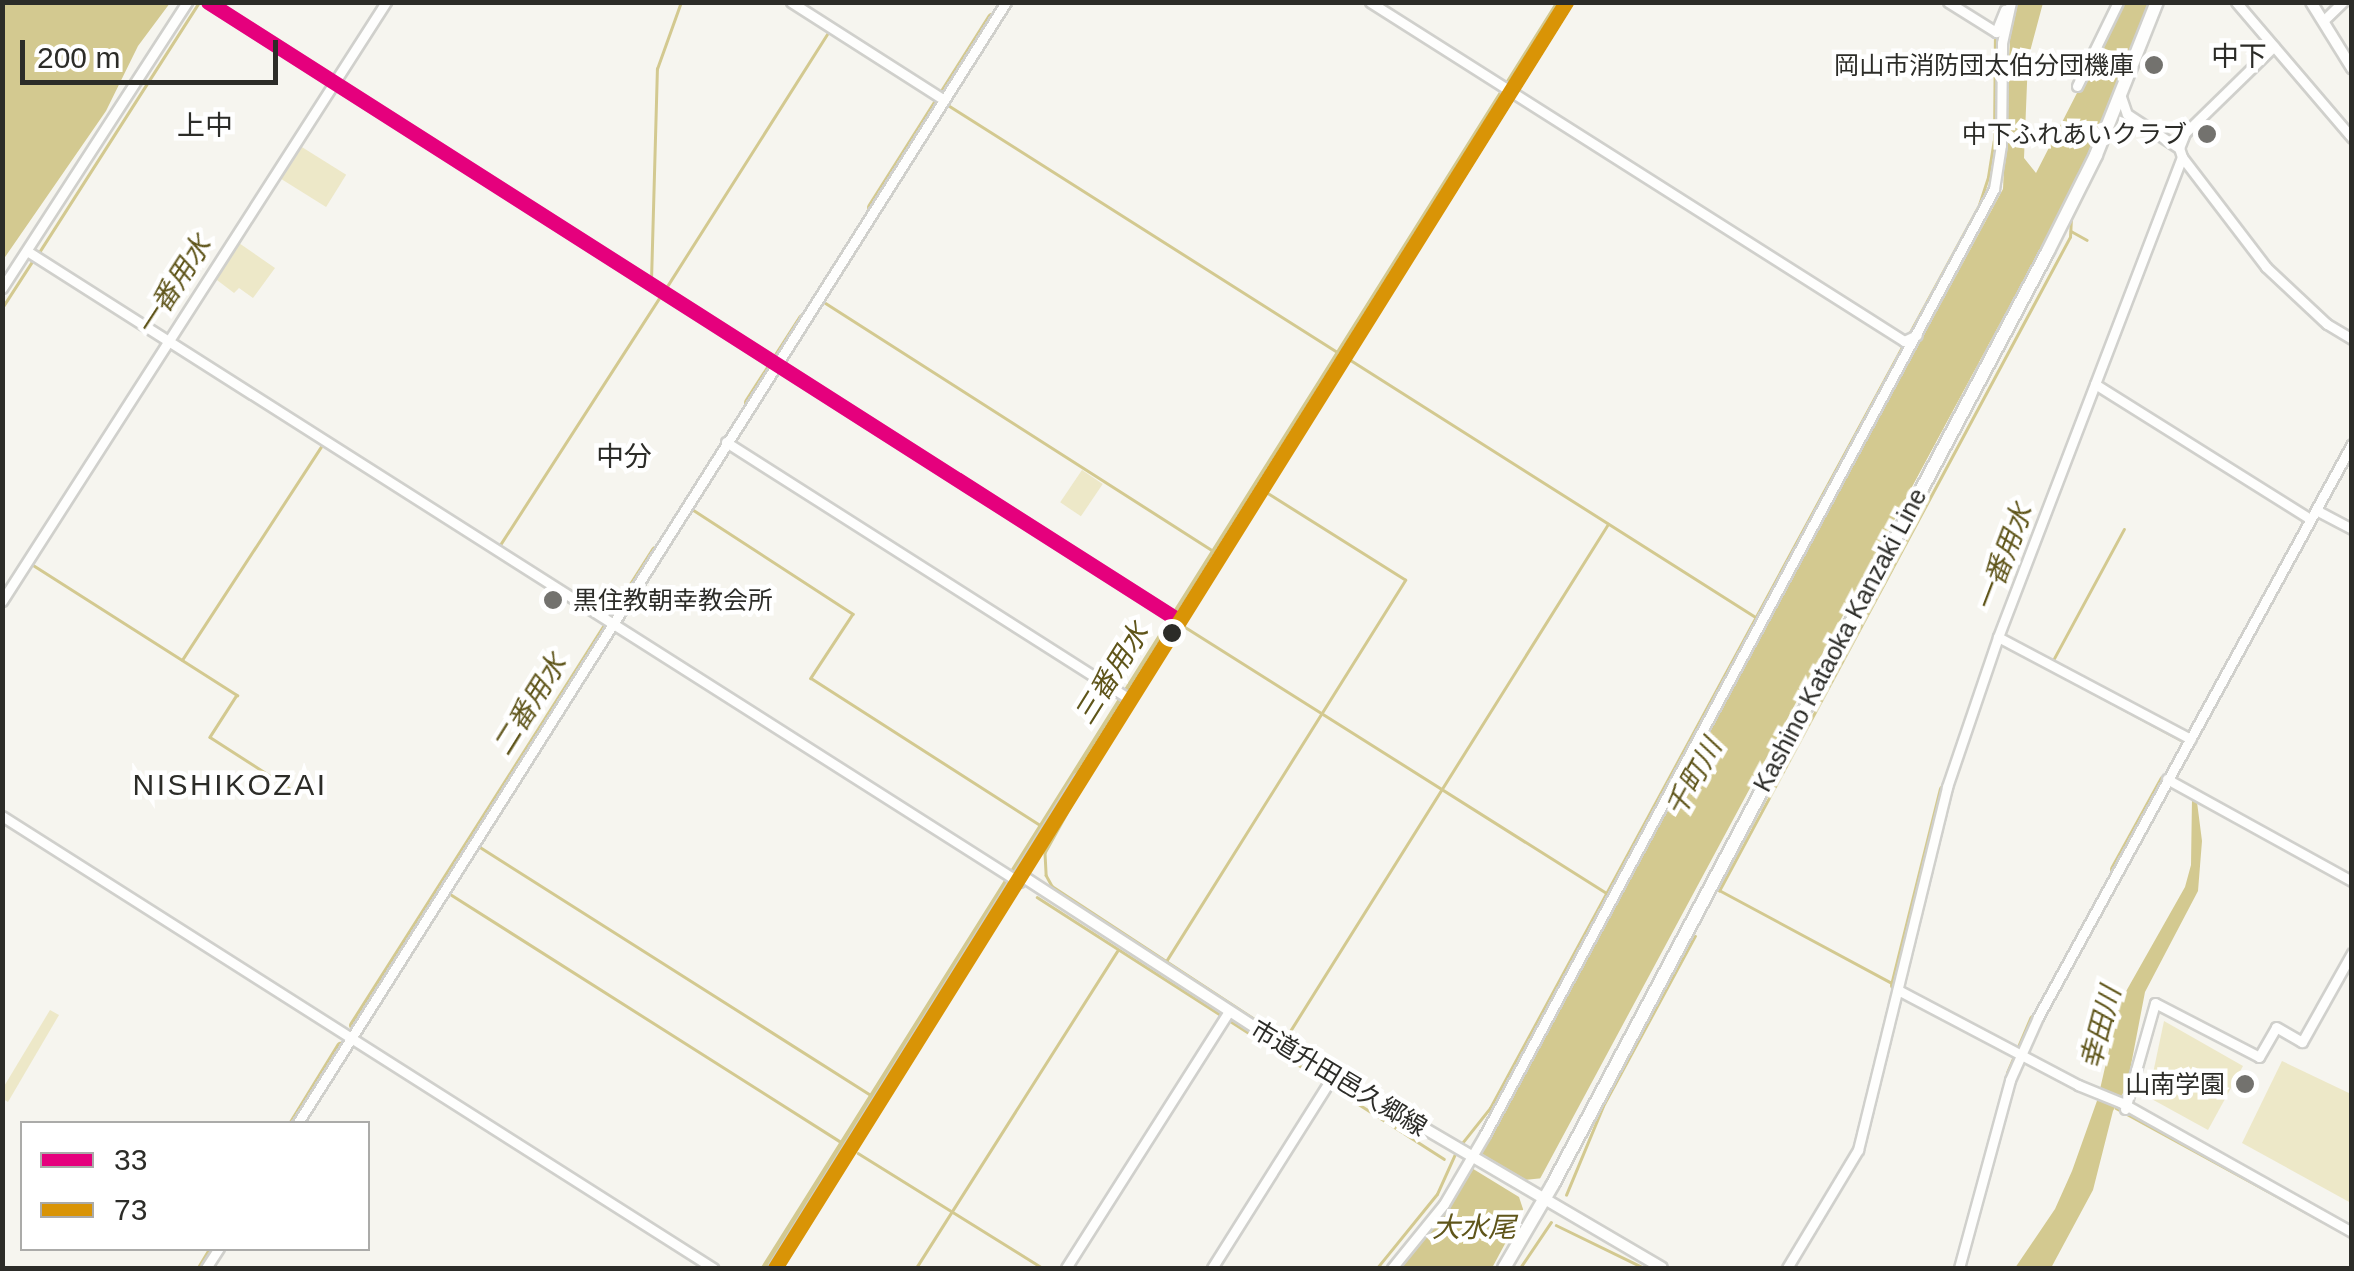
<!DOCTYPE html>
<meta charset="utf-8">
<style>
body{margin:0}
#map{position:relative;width:2354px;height:1271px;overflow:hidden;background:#f6f5ef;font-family:Arial,"Noto Sans JP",sans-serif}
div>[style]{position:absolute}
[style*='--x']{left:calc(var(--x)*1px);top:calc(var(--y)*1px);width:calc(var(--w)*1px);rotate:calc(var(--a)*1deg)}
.green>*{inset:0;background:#ede8c8;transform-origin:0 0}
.water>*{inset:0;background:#d3c990}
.pier>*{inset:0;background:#f6f5ef}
.stream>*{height:2.5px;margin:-1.25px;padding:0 1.25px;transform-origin:1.25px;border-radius:1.25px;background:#d3c990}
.canal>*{height:9px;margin:-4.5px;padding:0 4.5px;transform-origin:4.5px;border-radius:4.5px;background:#d3c990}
.roads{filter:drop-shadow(2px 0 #d0d0cc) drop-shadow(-2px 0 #d0d0cc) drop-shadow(0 2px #d0d0cc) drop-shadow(0 -2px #d0d0cc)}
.minor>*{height:9px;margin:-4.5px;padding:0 4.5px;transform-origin:4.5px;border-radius:4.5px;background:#fefefd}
.tertiary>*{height:10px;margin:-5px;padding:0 5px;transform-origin:5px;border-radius:5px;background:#fefefd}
.secondary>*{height:12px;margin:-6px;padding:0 6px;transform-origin:6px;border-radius:6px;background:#fefefd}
.bus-1>*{height:15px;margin:-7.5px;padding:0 7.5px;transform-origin:7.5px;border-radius:7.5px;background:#e5007d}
.bus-2>*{height:15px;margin:-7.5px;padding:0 7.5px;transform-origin:7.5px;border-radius:7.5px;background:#d99406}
.dots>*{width:28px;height:28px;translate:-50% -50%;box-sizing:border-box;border:5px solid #fff;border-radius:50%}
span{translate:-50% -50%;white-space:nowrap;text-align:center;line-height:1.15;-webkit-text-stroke:9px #fff;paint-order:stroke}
.poi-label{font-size:25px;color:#2c2c28}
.right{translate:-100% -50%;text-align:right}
.left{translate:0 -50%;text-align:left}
.street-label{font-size:25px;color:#2c2c28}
.neighbourhood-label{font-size:28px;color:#2c2c28}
.water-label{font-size:28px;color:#5f551a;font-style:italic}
.quarter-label{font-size:30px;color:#2c2c28;letter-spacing:2.5px}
.frame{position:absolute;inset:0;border:5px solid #2c2c28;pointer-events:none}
.legend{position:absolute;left:20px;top:1121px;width:350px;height:130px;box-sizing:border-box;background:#fff;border:2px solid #ababa9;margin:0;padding:12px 18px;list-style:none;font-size:30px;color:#2c2c28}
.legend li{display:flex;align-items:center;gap:20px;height:50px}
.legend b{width:50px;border:2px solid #ababa9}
.scale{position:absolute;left:20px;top:40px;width:258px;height:45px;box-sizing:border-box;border:5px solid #2c2c28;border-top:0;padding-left:12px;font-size:30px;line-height:35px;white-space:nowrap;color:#2c2c28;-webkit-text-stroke:8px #fff;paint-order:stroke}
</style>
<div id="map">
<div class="green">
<i style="left:297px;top:144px;width:58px;height:38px;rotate:32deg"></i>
<i style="clip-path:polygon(236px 241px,275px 268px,253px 298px,239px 288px,234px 293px,213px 277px)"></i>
<i style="left:1082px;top:470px;width:25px;height:39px;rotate:34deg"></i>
<i style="clip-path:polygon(50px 1010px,59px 1015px,8px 1102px,3px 1099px,3px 1088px)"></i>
<i style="clip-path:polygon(2164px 1021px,2243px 1066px,2208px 1130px,2148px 1097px)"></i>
<i style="clip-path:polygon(2282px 1061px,2351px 1094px,2351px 1203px,2242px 1143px)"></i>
</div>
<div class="water">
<i style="clip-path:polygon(3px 2px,170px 3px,138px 46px,106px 111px,3px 260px)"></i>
<i style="clip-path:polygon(2017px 3px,2043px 3px,2028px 59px,2024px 158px,2036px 173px,2123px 3px,2151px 3px,2091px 154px,1492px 1268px,1398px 1268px,1468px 1178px,2003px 189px,2010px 38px)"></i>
<i style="clip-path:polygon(2192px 798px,2197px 802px,2202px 841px,2198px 891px,2145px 992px,2127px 1086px,2113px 1111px,2093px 1190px,2051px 1268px,2015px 1268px,2055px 1209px,2072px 1171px,2098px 1098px,2120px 1002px,2185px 887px,2191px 865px)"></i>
</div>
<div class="pier">
<i style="clip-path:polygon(1479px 1152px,1523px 1180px,1544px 1178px,1525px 1215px,1519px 1197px,1470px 1167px)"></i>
</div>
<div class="stream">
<i style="--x:948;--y:105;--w:463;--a:32.4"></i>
<i style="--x:2071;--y:231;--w:18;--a:29"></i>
<i style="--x:38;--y:254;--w:299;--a:-57.4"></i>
<i style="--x:651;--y:281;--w:212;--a:-88.4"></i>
<i style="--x:657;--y:69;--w:71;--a:-70.3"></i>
<i style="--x:666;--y:288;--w:304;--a:-57.6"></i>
<i style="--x:824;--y:302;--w:464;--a:32.6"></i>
<i style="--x:2;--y:308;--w:57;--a:-57.1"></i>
<i style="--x:1909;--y:334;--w:147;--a:-61.5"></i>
<i style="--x:1979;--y:205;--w:29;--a:-72"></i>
<i style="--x:1988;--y:177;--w:36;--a:-81"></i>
<i style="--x:1994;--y:141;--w:105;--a:-89.5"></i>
<i style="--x:1349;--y:359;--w:482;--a:32.4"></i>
<i style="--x:692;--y:509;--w:192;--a:33.1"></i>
<i style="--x:853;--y:614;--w:77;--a:123.3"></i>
<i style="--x:811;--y:678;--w:276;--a:32.7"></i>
<i style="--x:500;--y:545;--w:299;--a:-57.2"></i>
<i style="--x:30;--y:563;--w:246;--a:32.5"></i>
<i style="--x:237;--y:695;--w:50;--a:122.7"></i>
<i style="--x:210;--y:737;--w:94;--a:32.8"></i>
<i style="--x:1182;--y:625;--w:504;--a:32.27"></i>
<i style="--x:182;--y:660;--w:257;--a:-56.9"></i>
<i style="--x:2051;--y:664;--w:153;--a:-61.6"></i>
<i style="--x:2086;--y:689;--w:112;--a:28.2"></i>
<i style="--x:1085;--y:781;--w:82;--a:119.1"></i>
<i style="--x:1045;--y:853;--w:22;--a:87"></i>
<i style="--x:1046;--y:875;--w:13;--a:61"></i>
<i style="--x:1052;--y:886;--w:277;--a:33.3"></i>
<i style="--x:480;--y:847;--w:467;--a:32.4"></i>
<i style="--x:1719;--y:891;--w:742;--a:-61.78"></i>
<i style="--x:2070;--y:237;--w:18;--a:-87"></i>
<i style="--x:2071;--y:219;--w:28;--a:-64"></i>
<i style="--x:1721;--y:891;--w:196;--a:28.3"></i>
<i style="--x:447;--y:892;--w:472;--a:32.4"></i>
<i style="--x:1037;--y:897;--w:342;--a:32.7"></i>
<i style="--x:1165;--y:963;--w:452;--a:-57.9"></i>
<i style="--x:1405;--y:580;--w:163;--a:-147.8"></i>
<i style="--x:1287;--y:1036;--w:604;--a:-57.91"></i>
<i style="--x:1332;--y:1087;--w:133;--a:32.7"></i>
<i style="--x:2116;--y:1108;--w:269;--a:28.7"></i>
<i style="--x:1459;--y:1147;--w:50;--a:-51.5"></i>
<i style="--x:1490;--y:1108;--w:868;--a:-61.57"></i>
<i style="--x:858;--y:1153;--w:218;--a:31.9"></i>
<i style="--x:1566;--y:1195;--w:96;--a:-67.4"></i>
<i style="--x:1603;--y:1106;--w:193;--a:-61.6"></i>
<i style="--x:1556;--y:1225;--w:98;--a:26"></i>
<i style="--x:916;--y:1268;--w:375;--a:-57.6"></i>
<i style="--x:1377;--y:1268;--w:95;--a:-51"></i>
<i style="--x:1437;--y:1194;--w:44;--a:-65.8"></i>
<i style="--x:1520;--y:1268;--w:55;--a:-56"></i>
</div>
<div class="canal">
<i style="--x:871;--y:207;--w:225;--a:-57.7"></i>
<i style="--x:748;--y:402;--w:100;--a:-57.3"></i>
<i style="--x:2114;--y:869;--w:102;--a:-61.2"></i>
<i style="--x:1894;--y:985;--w:202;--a:-76"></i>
<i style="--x:353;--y:1025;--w:563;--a:-57.55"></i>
<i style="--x:2010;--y:1073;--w:59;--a:-66.9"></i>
<i style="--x:292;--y:1124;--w:92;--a:-58.4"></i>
<i style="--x:201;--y:1268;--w:23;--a:-59"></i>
<i style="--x:765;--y:1268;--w:1495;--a:-57.87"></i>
</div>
<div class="roads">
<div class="minor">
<i style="--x:208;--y:2;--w:1150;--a:32.5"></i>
<i style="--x:791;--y:2;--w:182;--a:32.6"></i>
<i style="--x:1370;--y:2;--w:633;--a:32.41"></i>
<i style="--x:1904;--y:341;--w:14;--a:-25"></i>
<i style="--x:1948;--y:2;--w:57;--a:32"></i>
<i style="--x:1996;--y:32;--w:24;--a:-68"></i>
<i style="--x:2236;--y:2;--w:179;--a:49.5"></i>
<i style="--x:2323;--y:21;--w:28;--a:-44"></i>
<i style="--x:2077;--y:86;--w:93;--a:-64"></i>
<i style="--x:2120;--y:94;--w:21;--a:71"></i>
<i style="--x:2127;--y:114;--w:62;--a:33.2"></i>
<i style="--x:2182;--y:157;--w:138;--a:52.6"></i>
<i style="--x:2266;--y:267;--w:83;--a:43.1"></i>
<i style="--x:2327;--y:324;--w:29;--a:31"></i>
<i style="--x:27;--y:251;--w:1176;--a:32.46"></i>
<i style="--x:2;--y:288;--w:341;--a:-57.1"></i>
<i style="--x:2095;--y:384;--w:254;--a:32.1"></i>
<i style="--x:726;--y:442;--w:478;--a:32.5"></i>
<i style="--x:2316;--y:510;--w:41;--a:27.8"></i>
<i style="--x:2;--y:601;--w:712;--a:-57.34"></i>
<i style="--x:1998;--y:637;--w:218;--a:27.9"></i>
<i style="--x:1080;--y:779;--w:916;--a:-57.97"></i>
<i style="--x:2167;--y:779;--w:211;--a:28.9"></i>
<i style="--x:2;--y:816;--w:843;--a:32.45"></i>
<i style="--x:1898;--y:990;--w:204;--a:27.8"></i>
<i style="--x:2078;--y:1085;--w:48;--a:22.2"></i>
<i style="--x:2122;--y:1103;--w:264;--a:29.3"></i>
<i style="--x:2125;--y:1109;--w:110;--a:-74.2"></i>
<i style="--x:2155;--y:1003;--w:117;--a:27.4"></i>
<i style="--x:2259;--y:1057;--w:34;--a:-60"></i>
<i style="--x:2276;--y:1027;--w:30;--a:30"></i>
<i style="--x:2302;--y:1042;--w:102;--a:-60.7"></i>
<i style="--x:297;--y:1124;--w:1327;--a:-57.71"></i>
<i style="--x:206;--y:1268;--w:24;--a:-57"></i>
<i style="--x:1066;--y:1268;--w:304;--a:-57.6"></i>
<i style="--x:1212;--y:1268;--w:227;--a:-57.8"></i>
<i style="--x:1392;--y:1268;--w:82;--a:-50.9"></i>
<i style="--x:1444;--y:1204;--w:81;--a:-59.6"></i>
<i style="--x:1485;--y:1134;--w:1073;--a:-61.69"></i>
<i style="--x:1994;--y:189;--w:45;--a:-81"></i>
<i style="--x:2001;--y:145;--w:102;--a:-89.4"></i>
<i style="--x:2002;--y:43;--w:42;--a:-77.6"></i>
<i style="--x:1787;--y:1268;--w:138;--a:-59"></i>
<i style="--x:1858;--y:1150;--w:374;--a:-76.2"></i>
<i style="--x:1947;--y:787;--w:158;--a:-71.2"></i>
<i style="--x:1998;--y:637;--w:514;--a:-69.03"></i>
<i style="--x:2182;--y:157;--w:9;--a:-108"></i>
<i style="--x:2179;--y:148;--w:16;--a:-68"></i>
<i style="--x:2185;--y:133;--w:124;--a:-44.3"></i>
<i style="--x:1959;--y:1268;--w:195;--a:-74.8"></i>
<i style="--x:2010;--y:1080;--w:69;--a:-66"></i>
<i style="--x:2038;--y:1017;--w:653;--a:-61.28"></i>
</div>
<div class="tertiary">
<i style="--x:2311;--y:2;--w:78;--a:58.2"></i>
<i style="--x:1022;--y:876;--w:312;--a:33"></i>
<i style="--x:1284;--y:1046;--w:438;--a:30.4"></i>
<i style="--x:775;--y:1268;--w:576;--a:-58.05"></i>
</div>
<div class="secondary">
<i style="--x:1504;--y:1268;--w:97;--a:-59.7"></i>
<i style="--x:1553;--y:1184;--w:1056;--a:-62.05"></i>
<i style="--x:2048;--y:251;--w:107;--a:-63.4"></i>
<i style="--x:2096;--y:155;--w:165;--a:-68.3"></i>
</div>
</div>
<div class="bus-1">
<i style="--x:208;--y:2;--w:1150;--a:32.5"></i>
</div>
<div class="bus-2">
<i style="--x:775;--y:1268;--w:1493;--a:-58"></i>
</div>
<div class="dots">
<i style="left:2154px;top:65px;background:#73726e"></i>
<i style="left:2207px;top:134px;background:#73726e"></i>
<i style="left:553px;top:600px;background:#73726e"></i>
<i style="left:1172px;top:633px;background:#2c2c28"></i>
<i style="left:2245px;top:1084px;background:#73726e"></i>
</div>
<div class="poi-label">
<span class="right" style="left:2134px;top:65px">岡山市消防団太伯分団機庫</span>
<span class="right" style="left:2187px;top:134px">中下ふれあいクラブ</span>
<span class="left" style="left:573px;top:600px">黒住教朝幸教会所</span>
<span class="right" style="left:2225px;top:1084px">山南学園</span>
</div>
<div class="street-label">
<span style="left:1840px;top:640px;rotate:-62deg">Kashino Kataoka Kanzaki Line</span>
<span style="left:1339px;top:1078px;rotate:31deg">市道升田邑久郷線</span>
</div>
<div class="neighbourhood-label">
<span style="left:2239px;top:57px">中下</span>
<span style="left:205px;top:126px">上中</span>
<span style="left:624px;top:457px">中分</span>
</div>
<div class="water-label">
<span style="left:174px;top:286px;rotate:-57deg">一番用水</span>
<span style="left:2004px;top:558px;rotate:-69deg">一番用水</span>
<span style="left:1112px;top:674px;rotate:-58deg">三番用水</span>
<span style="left:530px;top:705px;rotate:-58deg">二番用水</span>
<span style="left:1694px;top:778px;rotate:-61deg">千町川</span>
<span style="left:2101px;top:1028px;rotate:-75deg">幸田川</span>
<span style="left:1474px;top:1228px">大水尾</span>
</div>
<div class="quarter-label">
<span style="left:230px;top:785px">NISHIKOZAI</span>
</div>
<div class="frame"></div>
<ul class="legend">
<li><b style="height:12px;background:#e5007d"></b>33</li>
<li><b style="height:12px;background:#d99406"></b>73</li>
</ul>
<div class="scale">200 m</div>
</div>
